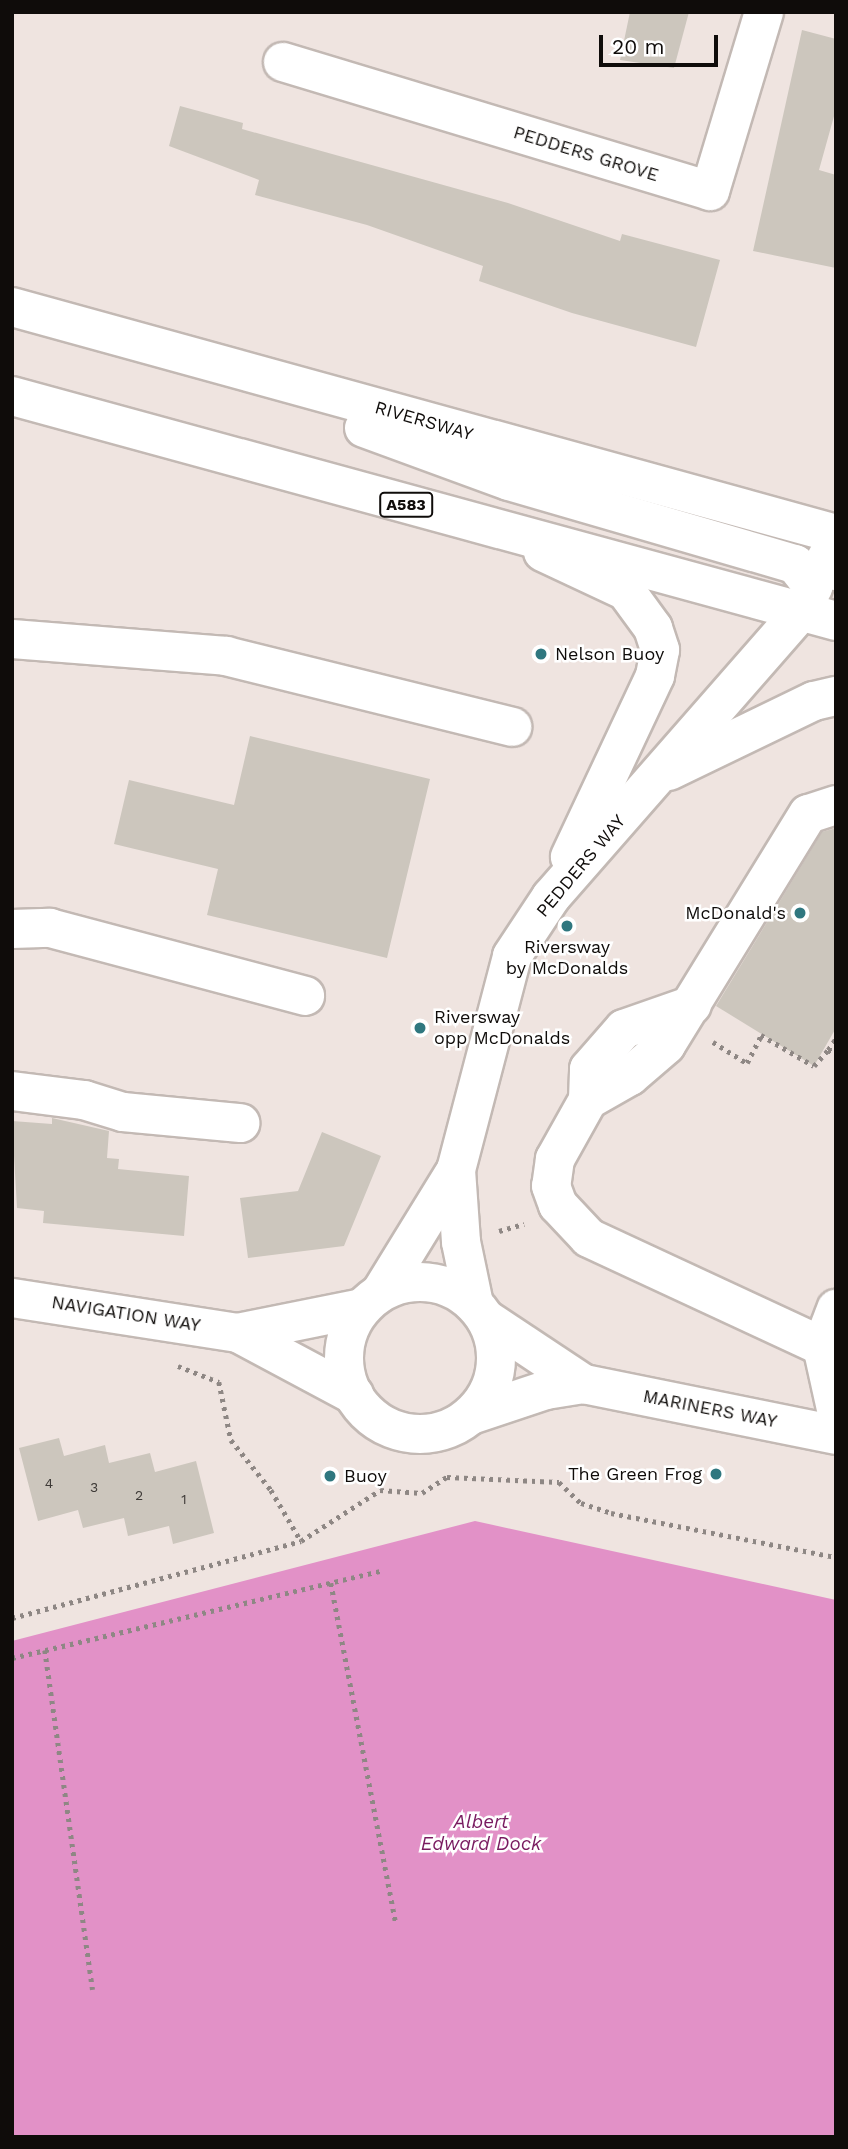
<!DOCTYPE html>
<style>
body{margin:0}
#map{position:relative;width:848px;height:2149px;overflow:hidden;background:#efe4e0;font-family:"Work Sans",sans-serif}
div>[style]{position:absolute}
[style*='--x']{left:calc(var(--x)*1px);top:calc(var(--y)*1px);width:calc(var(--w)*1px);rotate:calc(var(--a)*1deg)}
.water>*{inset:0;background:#e291c7}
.building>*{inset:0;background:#ccc6bd}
.path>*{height:4.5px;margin-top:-2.25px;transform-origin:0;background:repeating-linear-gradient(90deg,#8e8784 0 3.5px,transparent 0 8.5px)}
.roads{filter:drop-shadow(2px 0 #c3b9b4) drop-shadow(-2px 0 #c3b9b4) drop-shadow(0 2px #c3b9b4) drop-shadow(0 -2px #c3b9b4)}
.minor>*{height:38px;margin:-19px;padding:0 19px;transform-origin:19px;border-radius:19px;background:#fff}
.minor>.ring{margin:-19px;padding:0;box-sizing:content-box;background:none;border:38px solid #fff;border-radius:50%}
.highway>*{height:38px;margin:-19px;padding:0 19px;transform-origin:19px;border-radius:19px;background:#fff}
.dots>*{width:19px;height:19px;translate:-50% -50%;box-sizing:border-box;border:4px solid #fff;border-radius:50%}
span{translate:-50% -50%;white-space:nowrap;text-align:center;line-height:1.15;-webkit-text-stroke:5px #fff;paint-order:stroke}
.number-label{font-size:14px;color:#3e3a37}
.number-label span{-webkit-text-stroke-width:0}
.shield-label span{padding:2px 5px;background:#fff;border:2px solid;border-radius:5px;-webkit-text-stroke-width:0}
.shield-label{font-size:16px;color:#0f0c0a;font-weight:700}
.street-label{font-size:18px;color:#0f0c0a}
.poi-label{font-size:18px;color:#0f0c0a}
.left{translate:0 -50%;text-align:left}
.right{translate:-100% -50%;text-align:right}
.water-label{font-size:19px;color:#781a5f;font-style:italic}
.frame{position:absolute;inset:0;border:14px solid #0f0c0a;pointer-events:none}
.scale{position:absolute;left:599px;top:35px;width:119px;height:32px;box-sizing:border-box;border:4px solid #0f0c0a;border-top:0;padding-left:9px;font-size:21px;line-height:24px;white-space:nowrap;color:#0f0c0a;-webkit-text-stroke:5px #fff;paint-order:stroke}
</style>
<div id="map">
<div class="water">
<i style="clip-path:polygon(475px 1521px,836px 1600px,836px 2137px,12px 2137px,12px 1641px)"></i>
</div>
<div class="building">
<i style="clip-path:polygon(630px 12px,689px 12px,674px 68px,620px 60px)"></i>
<i style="clip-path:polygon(802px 30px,836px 39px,836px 109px,819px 170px,836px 175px,836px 268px,753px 251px)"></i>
<i style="clip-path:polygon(180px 106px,243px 123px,242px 129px,508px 203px,620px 241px,622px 234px,720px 260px,696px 347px,572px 313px,479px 281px,483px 266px,367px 225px,255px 195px,259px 180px,169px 146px)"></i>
<i style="clip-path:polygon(250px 736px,430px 779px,387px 958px,207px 915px,218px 869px,114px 844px,129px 780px,234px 805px)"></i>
<i style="clip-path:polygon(836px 828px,836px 1028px,814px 1066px,716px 1006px,822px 832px)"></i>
<i style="clip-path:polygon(52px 1118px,109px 1131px,107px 1158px,119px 1159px,118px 1169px,189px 1176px,184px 1236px,43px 1223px,44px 1211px,17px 1208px,12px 1121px,52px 1124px)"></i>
<i style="clip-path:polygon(322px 1132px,381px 1156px,344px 1246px,248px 1258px,240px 1198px,298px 1191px)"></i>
<i style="clip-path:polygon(59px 1438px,64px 1456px,105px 1445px,109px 1463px,150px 1453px,155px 1472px,196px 1461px,214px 1533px,173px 1544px,169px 1526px,128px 1536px,124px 1518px,83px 1528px,78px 1510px,38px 1521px,19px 1448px)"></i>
</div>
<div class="path">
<i style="--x:713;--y:1042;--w:40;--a:32"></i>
<i style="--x:747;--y:1063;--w:31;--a:-63"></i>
<i style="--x:761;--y:1035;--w:61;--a:30.3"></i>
<i style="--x:814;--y:1066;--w:21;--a:-49"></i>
<i style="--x:828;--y:1050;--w:9;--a:32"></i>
<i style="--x:828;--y:1050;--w:14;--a:-56"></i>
<i style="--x:499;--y:1231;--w:26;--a:-16"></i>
<i style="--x:178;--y:1366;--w:44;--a:21.3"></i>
<i style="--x:219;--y:1382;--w:59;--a:78.3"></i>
<i style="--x:231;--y:1440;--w:64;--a:51.3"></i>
<i style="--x:271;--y:1490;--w:59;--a:59.5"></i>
<i style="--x:331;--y:1583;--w:347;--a:79.2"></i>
<i style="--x:12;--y:1618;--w:299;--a:-14.9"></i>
<i style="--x:301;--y:1541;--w:94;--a:-32.8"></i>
<i style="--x:380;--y:1490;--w:42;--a:4.1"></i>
<i style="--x:422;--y:1493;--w:30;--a:-33"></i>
<i style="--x:447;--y:1477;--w:112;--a:2.6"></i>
<i style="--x:559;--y:1482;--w:30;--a:44"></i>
<i style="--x:581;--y:1503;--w:32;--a:18"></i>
<i style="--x:611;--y:1513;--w:229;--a:11.1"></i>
<i style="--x:45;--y:1650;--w:343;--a:82"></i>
<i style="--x:12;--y:1658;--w:381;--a:-13.3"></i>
</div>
<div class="roads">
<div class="minor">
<i style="--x:283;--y:62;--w:446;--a:16.8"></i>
<i style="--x:710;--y:191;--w:187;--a:-73.2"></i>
<i style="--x:543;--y:552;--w:92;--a:25.2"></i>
<i style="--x:626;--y:591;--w:46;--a:53.9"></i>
<i style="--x:653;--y:628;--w:23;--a:72"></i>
<i style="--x:660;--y:650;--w:26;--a:101"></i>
<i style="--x:655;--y:676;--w:200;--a:115.2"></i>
<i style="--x:12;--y:639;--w:215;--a:4.5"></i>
<i style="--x:226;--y:656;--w:295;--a:13.9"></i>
<i style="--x:669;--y:771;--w:161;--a:-25.8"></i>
<i style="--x:814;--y:701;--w:23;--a:-13"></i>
<i style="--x:836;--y:805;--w:29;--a:162"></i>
<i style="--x:808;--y:814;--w:271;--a:121.6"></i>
<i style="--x:666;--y:1045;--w:48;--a:139.3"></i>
<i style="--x:630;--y:1076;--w:48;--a:150.3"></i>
<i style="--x:588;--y:1100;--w:68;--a:119.2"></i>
<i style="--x:555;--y:1159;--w:27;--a:98"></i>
<i style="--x:551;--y:1186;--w:20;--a:70"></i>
<i style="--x:558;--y:1205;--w:45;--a:46.8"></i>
<i style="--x:589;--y:1238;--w:257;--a:24.9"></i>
<i style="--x:822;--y:1346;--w:65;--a:77.5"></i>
<i style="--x:12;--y:929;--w:38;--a:-2"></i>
<i style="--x:50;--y:928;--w:264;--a:14.9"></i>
<i style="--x:12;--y:1091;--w:73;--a:7.1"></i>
<i style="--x:84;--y:1100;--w:41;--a:17.1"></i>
<i style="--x:123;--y:1112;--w:118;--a:5.4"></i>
<i style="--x:588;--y:1100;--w:31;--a:-88"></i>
<i style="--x:589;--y:1069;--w:53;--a:-48.8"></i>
<i style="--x:624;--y:1029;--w:72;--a:-19.4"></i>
<i style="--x:456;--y:1170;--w:72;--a:86"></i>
<i style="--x:461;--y:1242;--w:63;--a:78.2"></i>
<i class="ring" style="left:344px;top:1282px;width:114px;height:114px"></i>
<i style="--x:381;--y:1292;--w:143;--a:-58.4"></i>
<i style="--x:456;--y:1170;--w:221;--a:-75.3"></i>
<i style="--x:512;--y:956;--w:71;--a:-56.5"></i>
<i style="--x:551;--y:897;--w:378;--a:-48.8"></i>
<i style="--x:800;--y:613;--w:30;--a:-63"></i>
<i style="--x:12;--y:1298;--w:229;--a:8.8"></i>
<i style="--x:238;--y:1333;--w:132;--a:28.1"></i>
<i style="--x:486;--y:1319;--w:118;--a:33.6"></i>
<i style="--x:584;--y:1384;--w:257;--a:11.4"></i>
<i style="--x:238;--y:1333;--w:126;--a:-11.4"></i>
<i style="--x:822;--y:1346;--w:40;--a:-69"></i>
<i style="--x:471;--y:1415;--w:79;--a:-18.4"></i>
<i style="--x:546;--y:1390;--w:38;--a:-9"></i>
</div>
<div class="highway">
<i style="--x:12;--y:307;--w:855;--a:15.4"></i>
<i style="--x:12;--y:396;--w:854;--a:15.27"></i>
<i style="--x:364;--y:428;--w:154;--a:20.1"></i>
<i style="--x:509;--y:481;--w:298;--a:16.2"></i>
<i style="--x:795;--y:564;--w:29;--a:52"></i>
<i style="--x:827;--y:557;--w:17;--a:57"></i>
</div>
</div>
<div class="dots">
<i style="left:541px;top:654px;background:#2f777f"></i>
<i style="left:800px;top:913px;background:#2f777f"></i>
<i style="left:567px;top:926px;background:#2f777f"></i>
<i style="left:420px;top:1028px;background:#2f777f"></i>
<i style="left:716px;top:1474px;background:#2f777f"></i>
<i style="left:330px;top:1476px;background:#2f777f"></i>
</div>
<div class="number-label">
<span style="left:49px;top:1483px">4</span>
<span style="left:94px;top:1487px">3</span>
<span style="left:139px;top:1495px">2</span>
<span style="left:184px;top:1499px">1</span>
</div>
<div class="shield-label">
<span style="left:406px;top:505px">A583</span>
</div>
<div class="street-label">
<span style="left:586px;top:154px;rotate:17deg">PEDDERS GROVE</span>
<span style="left:424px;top:421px;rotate:16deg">RIVERSWAY</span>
<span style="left:581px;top:866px;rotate:-50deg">PEDDERS WAY</span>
<span style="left:126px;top:1314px;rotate:9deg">NAVIGATION WAY</span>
<span style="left:710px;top:1409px;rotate:11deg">MARINERS WAY</span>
</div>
<div class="poi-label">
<span class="left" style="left:555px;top:654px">Nelson Buoy</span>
<span class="right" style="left:786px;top:913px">McDonald's</span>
<span style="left:567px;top:958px">Riversway<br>by McDonalds</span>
<span class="left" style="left:434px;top:1028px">Riversway<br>opp McDonalds</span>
<span class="right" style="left:702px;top:1474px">The Green Frog</span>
<span class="left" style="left:344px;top:1476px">Buoy</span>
</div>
<div class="water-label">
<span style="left:481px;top:1833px">Albert<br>Edward Dock</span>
</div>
<div class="frame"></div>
<div class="scale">20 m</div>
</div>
